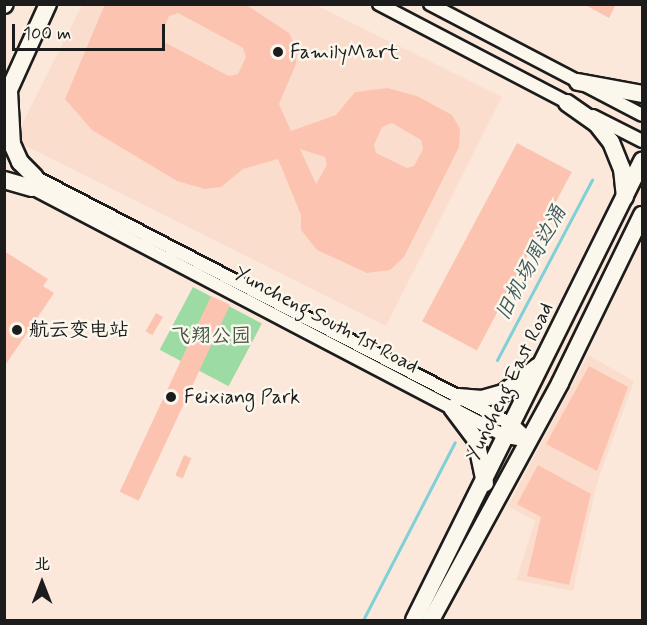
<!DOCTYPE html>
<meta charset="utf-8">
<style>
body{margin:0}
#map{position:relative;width:647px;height:625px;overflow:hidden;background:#fbe8da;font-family:Mynerve,"LXGW WenKai TC",sans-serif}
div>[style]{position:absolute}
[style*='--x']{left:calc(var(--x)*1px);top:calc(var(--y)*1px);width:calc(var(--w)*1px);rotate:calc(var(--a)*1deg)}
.built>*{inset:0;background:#fbddcd}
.green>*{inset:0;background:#9cdba3;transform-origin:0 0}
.stream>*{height:3px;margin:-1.5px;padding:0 1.5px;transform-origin:1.5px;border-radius:1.5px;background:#7fd0d7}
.building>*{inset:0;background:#fcc4b0;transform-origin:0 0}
.roads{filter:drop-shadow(2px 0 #1c1c1c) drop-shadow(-2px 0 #1c1c1c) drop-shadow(0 2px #1c1c1c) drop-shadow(0 -2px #1c1c1c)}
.minor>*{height:12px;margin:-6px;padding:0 6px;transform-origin:6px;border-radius:6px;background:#fbf7ec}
.major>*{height:16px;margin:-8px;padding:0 8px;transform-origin:8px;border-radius:8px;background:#fbf7ec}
.dots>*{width:16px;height:16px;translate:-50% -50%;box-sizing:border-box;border:3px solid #fbf7ec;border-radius:50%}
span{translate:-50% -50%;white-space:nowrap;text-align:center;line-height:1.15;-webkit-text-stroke:5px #fbf7ec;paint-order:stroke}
.poi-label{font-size:20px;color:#1c1c1c}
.left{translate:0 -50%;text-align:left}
.street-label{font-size:20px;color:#1c1c1c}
.park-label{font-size:20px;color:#425544}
.water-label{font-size:21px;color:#3f5b5d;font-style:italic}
.frame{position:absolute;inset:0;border:6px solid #1c1c1c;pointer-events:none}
.north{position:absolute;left:12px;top:553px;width:60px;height:60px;-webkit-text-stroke:4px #fbf7ec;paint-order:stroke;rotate:0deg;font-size:16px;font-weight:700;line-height:24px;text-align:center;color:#1c1c1c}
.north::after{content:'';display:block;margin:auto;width:21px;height:27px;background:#1c1c1c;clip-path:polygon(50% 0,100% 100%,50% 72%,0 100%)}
.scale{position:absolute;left:12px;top:24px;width:153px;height:27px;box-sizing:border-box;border:3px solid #1c1c1c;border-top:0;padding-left:8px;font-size:18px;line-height:21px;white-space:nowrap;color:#1c1c1c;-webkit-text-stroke:4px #fbf7ec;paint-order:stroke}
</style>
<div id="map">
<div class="built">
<i style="clip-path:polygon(82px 5px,316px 5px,502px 97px,386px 326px,14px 140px)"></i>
<i style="clip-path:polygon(588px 355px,634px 381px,597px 483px,573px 591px,516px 580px,535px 521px,508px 506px)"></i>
</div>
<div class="green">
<i style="left:193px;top:287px;width:78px;height:71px;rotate:28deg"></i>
</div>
<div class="stream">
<i style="--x:497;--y:360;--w:204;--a:-62.2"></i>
<i style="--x:363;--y:620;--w:200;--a:-62.7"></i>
</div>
<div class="building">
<i style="clip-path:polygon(evenodd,105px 4px,245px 4px,289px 33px,297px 50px,296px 64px,279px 104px,291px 131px,336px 115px,355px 92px,387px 88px,417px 96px,452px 115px,460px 129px,459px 147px,404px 257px,390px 270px,367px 273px,317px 250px,301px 230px,301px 215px,278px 159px,243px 169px,221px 187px,205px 189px,177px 181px,92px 130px,65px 99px,105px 4px,178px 13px,243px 48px,246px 57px,238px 74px,229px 76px,164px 42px,162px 33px,169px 16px,178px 13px,105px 4px,392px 123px,421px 140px,423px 149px,414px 166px,407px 168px,376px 153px,374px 145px,382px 127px,392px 123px,105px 4px,300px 149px,325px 157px,327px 165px,316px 184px,300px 149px)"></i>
<i style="clip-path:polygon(584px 4px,616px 4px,609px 18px)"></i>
<i style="left:517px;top:143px;width:62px;height:202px;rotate:28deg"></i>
<i style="clip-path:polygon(4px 251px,48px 279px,43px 286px,54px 293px,4px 367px)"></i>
<i style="left:211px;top:296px;width:21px;height:216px;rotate:25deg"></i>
<i style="left:156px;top:313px;width:8px;height:21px;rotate:30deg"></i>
<i style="clip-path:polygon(589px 366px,628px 387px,597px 471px,546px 444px)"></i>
<i style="left:184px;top:455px;width:8px;height:22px;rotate:23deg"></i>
<i style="clip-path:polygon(538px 465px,591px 494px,569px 585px,527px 576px,541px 517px,517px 504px)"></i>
</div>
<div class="roads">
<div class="minor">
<i style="--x:379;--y:4;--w:218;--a:27.6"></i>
<i style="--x:430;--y:4;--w:239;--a:27.6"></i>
<i style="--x:593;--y:116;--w:55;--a:27"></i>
<i style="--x:35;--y:177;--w:539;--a:27.42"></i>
<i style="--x:513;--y:425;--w:23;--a:43"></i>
<i style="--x:32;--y:188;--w:536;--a:27.66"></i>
<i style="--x:507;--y:437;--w:23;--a:10"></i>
</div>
<div class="major">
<i style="--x:4;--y:5;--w:1;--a:-45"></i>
<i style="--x:578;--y:82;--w:65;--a:10.6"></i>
<i style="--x:9;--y:91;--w:53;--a:86.8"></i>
<i style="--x:12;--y:144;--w:20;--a:66"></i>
<i style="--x:20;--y:162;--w:21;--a:45"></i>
<i style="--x:4;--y:101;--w:107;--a:-65.6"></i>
<i style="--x:567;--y:103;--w:35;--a:35"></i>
<i style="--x:596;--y:123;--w:24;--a:52"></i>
<i style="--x:611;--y:142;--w:29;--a:68"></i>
<i style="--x:622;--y:169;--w:28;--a:84"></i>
<i style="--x:4;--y:180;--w:29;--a:16"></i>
<i style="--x:458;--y:397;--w:24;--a:5"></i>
<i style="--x:482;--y:399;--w:22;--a:-16"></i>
<i style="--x:503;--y:393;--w:43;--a:-37.4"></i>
<i style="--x:452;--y:408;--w:40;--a:53"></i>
<i style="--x:476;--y:440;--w:44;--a:78.2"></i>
<i style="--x:414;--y:620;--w:513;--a:-63.58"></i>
<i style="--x:431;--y:620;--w:270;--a:-61.4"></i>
<i style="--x:560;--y:383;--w:187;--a:-64"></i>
</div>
</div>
<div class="dots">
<i style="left:278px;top:52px;background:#1c1c1c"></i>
<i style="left:17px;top:330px;background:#1c1c1c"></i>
<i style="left:171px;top:397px;background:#1c1c1c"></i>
</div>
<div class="poi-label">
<span class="left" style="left:290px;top:52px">FamilyMart</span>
<span class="left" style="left:29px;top:330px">航云变电站</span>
<span class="left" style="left:184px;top:397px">Feixiang Park</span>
</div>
<div class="street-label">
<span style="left:326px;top:320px;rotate:28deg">Yuncheng South 1st Road</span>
<span style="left:510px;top:382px;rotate:-64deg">Yuncheng East Road</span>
</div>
<div class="park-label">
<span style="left:211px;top:336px">飞翔公园</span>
</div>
<div class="water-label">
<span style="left:531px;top:263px;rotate:-62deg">旧机场周边涌</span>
</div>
<div class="frame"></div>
<div class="north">北</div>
<div class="scale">100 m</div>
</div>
